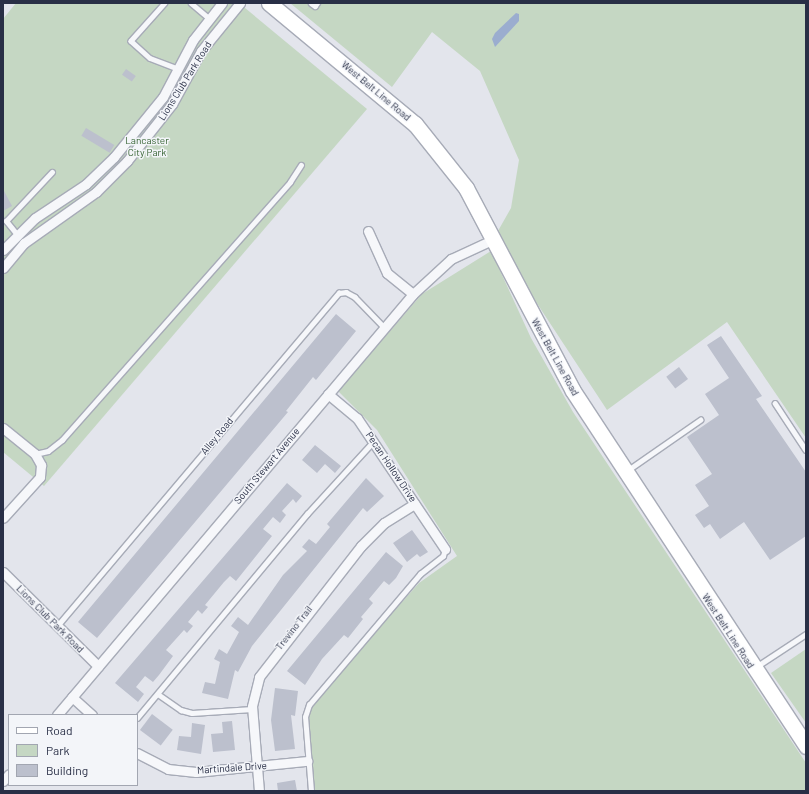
<!DOCTYPE html>
<style>
body{margin:0}
#map{position:relative;width:809px;height:794px;overflow:hidden;background:#e3e5ec;font-family:Barlow,sans-serif}
div>[style]{position:absolute}
[style*='--x']{left:calc(var(--x)*1px);top:calc(var(--y)*1px);width:calc(var(--w)*1px);rotate:calc(var(--a)*1deg)}
.green>*{inset:0;background:#c5d7c3}
.water>*{inset:0;background:#9badcf}
.building>*{inset:0;background:#bcc0cd;transform-origin:0 0}
.roads{filter:drop-shadow(1px 0 #a7abb7) drop-shadow(-1px 0 #a7abb7) drop-shadow(0 1px #a7abb7) drop-shadow(0 -1px #a7abb7)}
.service>*{height:4.5px;margin:-2.25px;padding:0 2.25px;transform-origin:2.25px;border-radius:2.25px;background:#f6f7fa}
.minor>*{height:9px;margin:-4.5px;padding:0 4.5px;transform-origin:4.5px;border-radius:4.5px;background:#f6f7fa}
.primary>*{height:15px;margin:-7.5px;padding:0 7.5px;transform-origin:7.5px;border-radius:7.5px;background:#fff}
span{translate:-50% -50%;white-space:nowrap;text-align:center;line-height:1.15;-webkit-text-stroke:3px #f3f5f9;paint-order:stroke}
.street-label{font-size:10px;color:#292f46}
.park-label{font-size:10px;color:#376434}
.frame{position:absolute;inset:0;border:4px solid #292f46;pointer-events:none}
.legend{position:absolute;left:8px;top:714px;width:130px;height:72px;box-sizing:border-box;background:#f3f5f9;border:1px solid #a2a6b1;margin:0;padding:5px 7px;list-style:none;font-size:12px;color:#292f46}
.legend li{display:flex;align-items:center;gap:8px;height:20px}
.legend b{width:20px;border:1px solid #a2a6b1}
</style>
<div id="map">
<div class="green">
<i style="clip-path:polygon(16px 3px,239px 3px,367px 109px,44px 486px,3px 452px,3px 19px)"></i>
<i style="clip-path:polygon(290px 3px,806px 3px,806px 438px,727px 322px,607px 410px,494px 238px,511px 208px,519px 160px,480px 71px,432px 32px,392px 87px)"></i>
<i style="clip-path:polygon(491px 251px,531px 338px,573px 412px,806px 763px,806px 791px,313px 791px,307px 718px,311px 704px,419px 583px,457px 556px,377px 430px,338px 391px,422px 294px)"></i>
<i style="clip-path:polygon(806px 649px,806px 723px,771px 673px)"></i>
</div>
<div class="water">
<i style="clip-path:polygon(516px 13px,519px 14px,519px 21px,495px 47px,492px 39px,495px 33px)"></i>
</div>
<div class="building">
<i style="left:126px;top:69px;width:12px;height:7px;rotate:35deg"></i>
<i style="left:86px;top:128px;width:33px;height:9px;rotate:31deg"></i>
<i style="clip-path:polygon(3px 189px,12px 206px,3px 211px)"></i>
<i style="clip-path:polygon(336px 314px,356px 331px,316px 380px,313px 377px,286px 411px,288px 412px,97px 638px,78px 622px)"></i>
<i style="clip-path:polygon(721px 336px,762px 396px,756px 399px,806px 472px,806px 536px,770px 560px,744px 522px,720px 539px,710px 524px,704px 528px,695px 515px,709px 506px,695px 485px,712px 474px,687px 437px,719px 415px,705px 394px,729px 378px,707px 345px)"></i>
<i style="left:679px;top:367px;width:15px;height:16px;rotate:53deg"></i>
<i style="clip-path:polygon(315px 445px,341px 466px,335px 473px,325px 464px,317px 473px,302px 460px)"></i>
<i style="clip-path:polygon(366px 478px,384px 496px,367px 512px,363px 508px,252px 646px,238px 672px,235px 670px,228px 699px,202px 693px,205px 682px,215px 684px,220px 662px,214px 659px,219px 649px,227px 654px,239px 632px,231px 626px,238px 617px,248px 625px,283px 575px,307px 551px,302px 547px,309px 539px,316px 544px,330px 527px,327px 524px)"></i>
<i style="clip-path:polygon(287px 483px,302px 496px,296px 503px,293px 499px,282px 511px,286px 515px,280px 523px,273px 517px,263px 529px,272px 536px,236px 581px,230px 576px,224px 582px,205px 605px,208px 607px,202px 614px,198px 610px,188px 622px,193px 626px,187px 633px,184px 630px,166px 650px,173px 656px,159px 675px,153px 682px,145px 676px,136px 687px,144px 694px,138px 702px,115px 683px)"></i>
<i style="clip-path:polygon(412px 530px,428px 552px,420px 557px,417px 554px,407px 562px,393px 543px)"></i>
<i style="clip-path:polygon(386px 552px,403px 566px,396px 578px,389px 585px,384px 581px,369px 599px,373px 603px,361px 617px,363px 619px,348px 638px,344px 635px,322px 659px,305px 685px,287px 671px)"></i>
<i style="clip-path:polygon(275px 688px,298px 691px,295px 716px,291px 715px,295px 749px,275px 751px,271px 720px)"></i>
<i style="left:152px;top:714px;width:26px;height:20px;rotate:37deg"></i>
<i style="clip-path:polygon(232px 721px,235px 750px,213px 752px,211px 734px,223px 733px,222px 722px)"></i>
<i style="clip-path:polygon(192px 723px,205px 725px,201px 754px,177px 750px,179px 736px,191px 737px)"></i>
<i style="clip-path:polygon(295px 780px,297px 791px,278px 791px,277px 783px)"></i>
</div>
<div class="roads">
<div class="service">
<i style="--x:165;--y:3;--w:51;--a:131.8"></i>
<i style="--x:131;--y:41;--w:25;--a:42"></i>
<i style="--x:150;--y:58;--w:30;--a:21"></i>
<i style="--x:191;--y:3;--w:23;--a:40"></i>
<i style="--x:311;--y:3;--w:5;--a:37"></i>
<i style="--x:315;--y:6;--w:4;--a:-56"></i>
<i style="--x:18;--y:236;--w:19;--a:-129"></i>
<i style="--x:6;--y:221;--w:67;--a:-46.8"></i>
<i style="--x:775;--y:403;--w:56;--a:56.6"></i>
<i style="--x:35;--y:454;--w:13;--a:-13"></i>
<i style="--x:48;--y:451;--w:18;--a:-38"></i>
<i style="--x:62;--y:440;--w:344;--a:-48.5"></i>
<i style="--x:290;--y:182;--w:20;--a:-57"></i>
<i style="--x:628;--y:470;--w:88;--a:-34.8"></i>
<i style="--x:58;--y:625;--w:435;--a:-49.8"></i>
<i style="--x:339;--y:293;--w:7;--a:-8"></i>
<i style="--x:346;--y:292;--w:10;--a:29"></i>
<i style="--x:355;--y:297;--w:42;--a:46"></i>
<i style="--x:756;--y:667;--w:60;--a:-33.4"></i>
<i style="--x:158;--y:694;--w:28;--a:35"></i>
<i style="--x:181;--y:710;--w:11;--a:15"></i>
<i style="--x:192;--y:713;--w:60;--a:-3.8"></i>
<i style="--x:137;--y:718;--w:266;--a:-50.2"></i>
<i style="--x:307;--y:514;--w:99;--a:-47.5"></i>
<i style="--x:311;--y:791;--w:74;--a:-94.6"></i>
<i style="--x:305;--y:717;--w:13;--a:-72"></i>
<i style="--x:309;--y:705;--w:172;--a:-49.7"></i>
<i style="--x:420;--y:574;--w:29;--a:-38"></i>
<i style="--x:443;--y:556;--w:7;--a:-74"></i>
</div>
<div class="minor">
<i style="--x:368;--y:231;--w:46;--a:65.7"></i>
<i style="--x:387;--y:273;--w:33;--a:39"></i>
<i style="--x:3;--y:250;--w:45;--a:-45"></i>
<i style="--x:35;--y:218;--w:61;--a:-33.7"></i>
<i style="--x:86;--y:184;--w:39;--a:-44"></i>
<i style="--x:114;--y:157;--w:77;--a:-50.8"></i>
<i style="--x:163;--y:97;--w:64;--a:-62.2"></i>
<i style="--x:193;--y:40;--w:47;--a:-51.9"></i>
<i style="--x:3;--y:268;--w:33;--a:-50"></i>
<i style="--x:24;--y:243;--w:88;--a:-35.3"></i>
<i style="--x:96;--y:192;--w:44;--a:-45"></i>
<i style="--x:127;--y:161;--w:73;--a:-51.7"></i>
<i style="--x:172;--y:104;--w:60;--a:-61.3"></i>
<i style="--x:201;--y:51;--w:62;--a:-50.9"></i>
<i style="--x:328;--y:394;--w:38;--a:40"></i>
<i style="--x:357;--y:418;--w:158;--a:56.1"></i>
<i style="--x:3;--y:428;--w:41;--a:39.1"></i>
<i style="--x:35;--y:454;--w:13;--a:61"></i>
<i style="--x:41;--y:465;--w:12;--a:95"></i>
<i style="--x:40;--y:477;--w:55;--a:132.1"></i>
<i style="--x:3;--y:572;--w:134;--a:44.7"></i>
<i style="--x:72;--y:697;--w:27;--a:42"></i>
<i style="--x:57;--y:715;--w:551;--a:-49.78"></i>
<i style="--x:413;--y:294;--w:52;--a:-42.6"></i>
<i style="--x:451;--y:259;--w:47;--a:-24.9"></i>
<i style="--x:137;--y:753;--w:35;--a:27"></i>
<i style="--x:168;--y:769;--w:28;--a:6"></i>
<i style="--x:196;--y:772;--w:112;--a:-5.7"></i>
<i style="--x:3;--y:781;--w:9;--a:-49"></i>
<i style="--x:259;--y:791;--w:85;--a:-94.7"></i>
<i style="--x:252;--y:706;--w:30;--a:-76"></i>
<i style="--x:259;--y:677;--w:166;--a:-52.1"></i>
<i style="--x:361;--y:546;--w:33;--a:-45"></i>
<i style="--x:384;--y:523;--w:36;--a:-32"></i>
</div>
<div class="primary">
<i style="--x:269;--y:3;--w:190;--a:39.7"></i>
<i style="--x:415;--y:124;--w:82;--a:51.4"></i>
<i style="--x:466;--y:188;--w:229;--a:62.2"></i>
<i style="--x:573;--y:391;--w:425;--a:56.7"></i>
</div>
</div>
<div class="street-label">
<span style="left:185px;top:81px;rotate:-58deg">Lions Club Park Road</span>
<span style="left:376px;top:91px;rotate:40deg">West Belt Line Road</span>
<span style="left:555px;top:357px;rotate:61deg">West Belt Line Road</span>
<span style="left:217px;top:436px;rotate:-50deg">Alley Road</span>
<span style="left:267px;top:466px;rotate:-50deg">South Stewart Avenue</span>
<span style="left:391px;top:467px;rotate:56deg">Pecan Hollow Drive</span>
<span style="left:50px;top:619px;rotate:45deg">Lions Club Park Road</span>
<span style="left:294px;top:628px;rotate:-52deg">Trevino Trail</span>
<span style="left:728px;top:631px;rotate:57deg">West Belt Line Road</span>
<span style="left:232px;top:768px;rotate:-4deg">Martindale Drive</span>
</div>
<div class="park-label">
<span style="left:147px;top:146px">Lancaster<br>City Park</span>
</div>
<div class="frame"></div>
<ul class="legend">
<li><b style="height:5px;background:#fff"></b>Road</li>
<li><b style="height:11px;background:#c5d7c3"></b>Park</li>
<li><b style="height:11px;background:#bcc0cd"></b>Building</li>
</ul>
</div>
